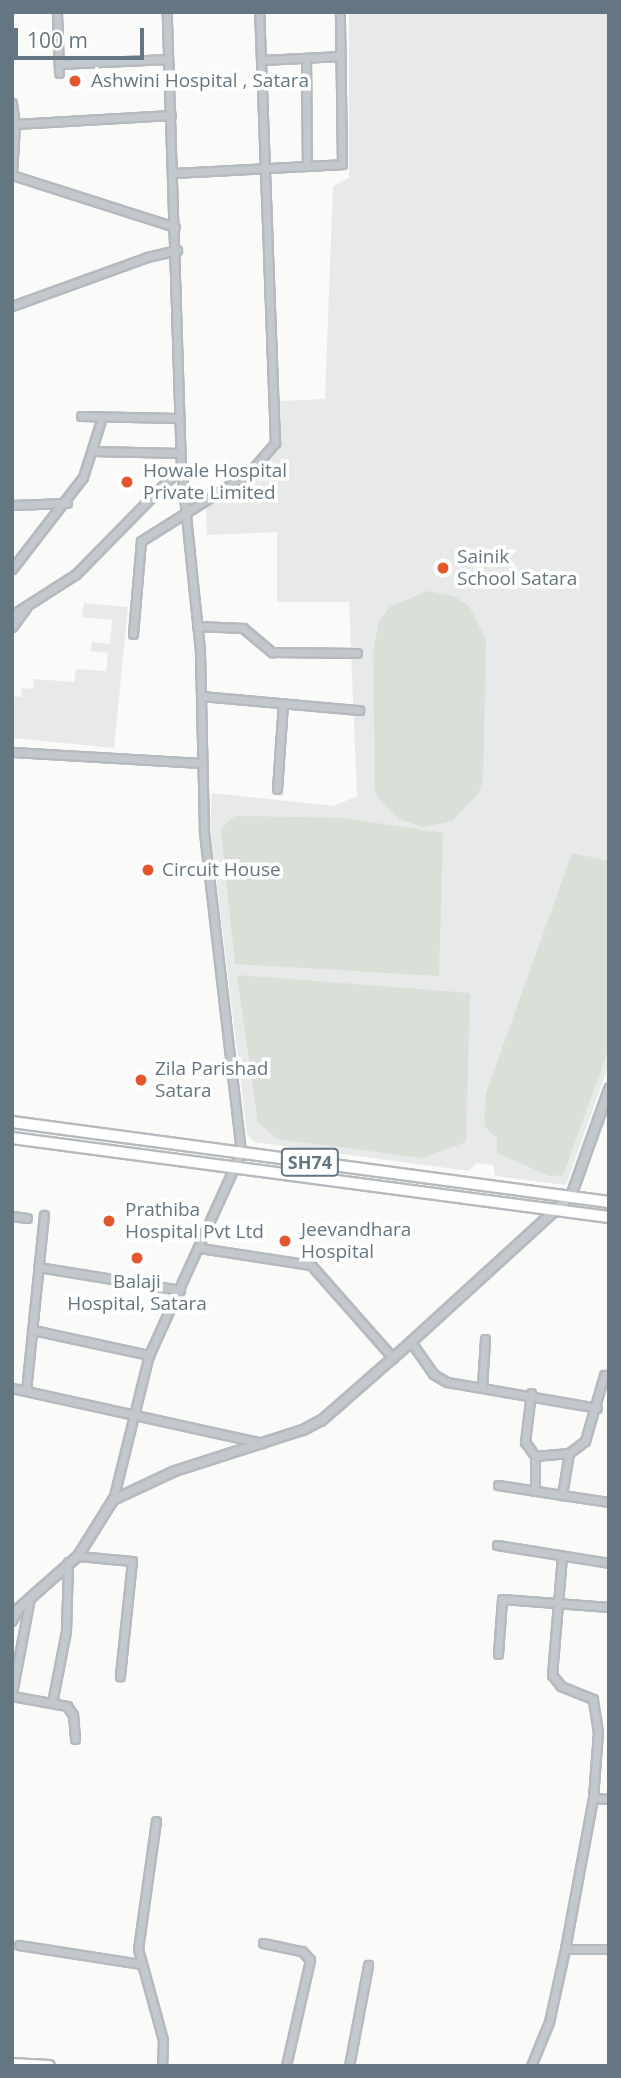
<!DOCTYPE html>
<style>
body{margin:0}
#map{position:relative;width:621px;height:2078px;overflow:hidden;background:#fafaf8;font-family:"Open Sans",sans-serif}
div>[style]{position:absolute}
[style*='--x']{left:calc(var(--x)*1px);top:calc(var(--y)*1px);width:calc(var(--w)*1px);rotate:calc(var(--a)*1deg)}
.built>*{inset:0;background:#e8e9e9}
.green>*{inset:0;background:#dadfd7}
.roads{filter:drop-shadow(2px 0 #b5babe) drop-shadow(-2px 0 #b5babe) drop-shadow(0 2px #b5babe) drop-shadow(0 -2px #b5babe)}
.minor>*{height:7px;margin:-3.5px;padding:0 3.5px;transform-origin:3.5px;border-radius:3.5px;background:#c3c8cc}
.tertiary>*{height:8px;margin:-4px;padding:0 4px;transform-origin:4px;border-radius:4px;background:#c3c8cc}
.primary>*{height:10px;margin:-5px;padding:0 5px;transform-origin:5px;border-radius:5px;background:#fff}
.dots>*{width:19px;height:19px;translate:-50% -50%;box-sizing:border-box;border:4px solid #fff;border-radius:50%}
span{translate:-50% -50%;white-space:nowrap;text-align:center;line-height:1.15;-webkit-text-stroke:7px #fff;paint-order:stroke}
.shield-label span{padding:2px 5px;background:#fff;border:2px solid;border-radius:5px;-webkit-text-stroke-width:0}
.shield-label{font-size:18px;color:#657683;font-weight:700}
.poi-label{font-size:19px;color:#657683}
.left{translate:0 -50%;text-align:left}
.frame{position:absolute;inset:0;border:14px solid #657683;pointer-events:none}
.scale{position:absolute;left:14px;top:28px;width:130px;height:32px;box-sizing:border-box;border:4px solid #657683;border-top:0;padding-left:9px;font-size:21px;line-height:24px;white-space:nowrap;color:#657683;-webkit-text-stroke:5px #fff;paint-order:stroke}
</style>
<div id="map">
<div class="built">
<i style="clip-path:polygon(349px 12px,609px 12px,609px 1064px,566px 1185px,495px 1176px,493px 1165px,476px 1163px,469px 1171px,254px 1142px,247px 1134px,210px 826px,212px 793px,334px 806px,357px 796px,349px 602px,277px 602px,277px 532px,207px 535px,206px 508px,246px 485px,280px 449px,280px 401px,325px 399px,333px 186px,349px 178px)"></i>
<i style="clip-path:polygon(84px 603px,128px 607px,114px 748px,12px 738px,12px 696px,21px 697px,22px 688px,33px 689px,34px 679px,74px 682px,76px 669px,106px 671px,108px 653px,91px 651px,92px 642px,110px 644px,112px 620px,82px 617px)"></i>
</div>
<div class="green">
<i style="clip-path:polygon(428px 591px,453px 596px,469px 606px,486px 640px,483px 780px,478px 794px,452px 821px,423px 827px,399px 819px,375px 794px,373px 651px,379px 622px,391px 606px)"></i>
<i style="clip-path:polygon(235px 816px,343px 818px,443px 833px,439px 976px,235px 964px,221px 829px)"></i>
<i style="clip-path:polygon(572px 853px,609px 861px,609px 1048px,563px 1175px,550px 1176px,497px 1153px,497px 1139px,484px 1125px,486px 1093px)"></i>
<i style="clip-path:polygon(237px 975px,470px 993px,466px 1142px,422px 1158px,278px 1139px,258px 1123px)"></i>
</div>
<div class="roads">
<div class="minor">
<i style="--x:57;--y:12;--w:61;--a:88.1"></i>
<i style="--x:306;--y:58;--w:108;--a:89.5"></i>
<i style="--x:262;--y:60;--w:79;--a:-2.9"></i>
<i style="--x:59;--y:64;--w:109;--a:-2.6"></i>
<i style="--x:12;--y:103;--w:21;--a:82"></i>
<i style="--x:171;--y:115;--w:156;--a:176.7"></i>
<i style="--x:15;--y:124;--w:51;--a:93.4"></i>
<i style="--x:12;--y:175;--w:171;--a:17.7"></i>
<i style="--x:173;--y:173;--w:169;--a:-3"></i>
<i style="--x:342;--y:164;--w:152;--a:-90.8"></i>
<i style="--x:12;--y:306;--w:144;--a:-19.9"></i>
<i style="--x:147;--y:257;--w:31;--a:-13"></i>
<i style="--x:81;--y:416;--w:97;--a:1.2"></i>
<i style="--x:93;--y:451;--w:87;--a:1.3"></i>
<i style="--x:12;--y:505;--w:55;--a:-2.1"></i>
<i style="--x:12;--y:569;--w:116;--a:-52.3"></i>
<i style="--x:83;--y:477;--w:63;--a:-72.4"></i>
<i style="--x:12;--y:615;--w:76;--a:-32.6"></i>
<i style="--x:76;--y:574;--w:150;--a:-45.5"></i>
<i style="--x:181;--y:467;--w:455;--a:-91.8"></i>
<i style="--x:197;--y:626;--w:46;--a:2.5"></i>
<i style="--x:243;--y:628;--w:38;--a:40"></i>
<i style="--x:272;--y:652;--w:85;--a:0.7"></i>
<i style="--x:12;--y:627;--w:24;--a:-54"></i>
<i style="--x:133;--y:634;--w:93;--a:-85.1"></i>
<i style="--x:141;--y:541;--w:128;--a:-32.2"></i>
<i style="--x:249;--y:473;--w:40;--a:-49"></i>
<i style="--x:275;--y:443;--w:431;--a:-92.1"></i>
<i style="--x:201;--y:696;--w:159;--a:5.1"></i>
<i style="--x:12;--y:752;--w:190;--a:3.3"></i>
<i style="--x:277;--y:789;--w:85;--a:-86"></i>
<i style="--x:12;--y:1216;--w:15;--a:8"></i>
<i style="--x:200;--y:1248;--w:112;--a:8.7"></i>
<i style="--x:311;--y:1265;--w:124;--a:48.6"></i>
<i style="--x:38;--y:1267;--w:144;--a:9.2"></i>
<i style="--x:33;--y:1330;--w:119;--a:12.2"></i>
<i style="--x:411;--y:1342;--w:39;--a:55"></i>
<i style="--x:433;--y:1374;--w:16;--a:30"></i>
<i style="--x:447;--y:1382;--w:152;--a:9.8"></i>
<i style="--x:482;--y:1386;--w:47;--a:-86.3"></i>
<i style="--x:12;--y:1388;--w:256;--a:12.4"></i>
<i style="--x:26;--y:1391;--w:177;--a:-84.2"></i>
<i style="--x:531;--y:1393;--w:49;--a:97"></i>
<i style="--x:525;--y:1442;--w:17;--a:54"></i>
<i style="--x:535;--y:1456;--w:35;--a:90"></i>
<i style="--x:569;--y:1453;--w:43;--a:99.5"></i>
<i style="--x:562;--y:1495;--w:48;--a:8.5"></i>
<i style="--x:535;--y:1456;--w:34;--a:-5"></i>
<i style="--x:569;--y:1453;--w:20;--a:-37"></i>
<i style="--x:585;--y:1441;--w:69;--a:-73.9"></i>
<i style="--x:604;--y:1375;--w:5;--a:0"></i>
<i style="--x:498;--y:1485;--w:65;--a:8.9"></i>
<i style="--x:113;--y:1500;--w:149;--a:-76.1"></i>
<i style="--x:149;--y:1355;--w:223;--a:-65.6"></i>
<i style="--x:241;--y:1152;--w:324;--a:-96.6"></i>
<i style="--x:204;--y:830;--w:179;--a:-91.3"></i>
<i style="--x:200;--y:651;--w:185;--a:-95.9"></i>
<i style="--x:497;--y:1545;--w:113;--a:9.1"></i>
<i style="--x:78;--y:1556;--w:54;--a:5.3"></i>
<i style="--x:132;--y:1561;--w:116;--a:96"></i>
<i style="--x:498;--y:1654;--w:55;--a:-85.8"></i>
<i style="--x:502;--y:1599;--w:107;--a:4.3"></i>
<i style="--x:12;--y:1693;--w:97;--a:-79.3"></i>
<i style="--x:12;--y:1696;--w:56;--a:10.3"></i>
<i style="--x:67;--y:1706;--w:11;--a:56"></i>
<i style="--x:73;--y:1715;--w:24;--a:85"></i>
<i style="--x:52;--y:1703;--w:73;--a:-79"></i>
<i style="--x:66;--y:1631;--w:69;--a:-88.3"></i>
<i style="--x:593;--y:1798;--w:16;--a:4"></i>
<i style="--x:156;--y:1821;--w:129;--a:98"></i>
<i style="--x:138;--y:1949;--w:94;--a:74.6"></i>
<i style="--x:163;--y:2040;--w:26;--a:92"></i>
<i style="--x:263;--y:1943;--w:40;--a:12"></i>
<i style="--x:302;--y:1951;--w:12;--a:48"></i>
<i style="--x:310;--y:1960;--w:109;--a:102.8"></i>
<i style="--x:19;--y:1945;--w:122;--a:8.9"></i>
<i style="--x:565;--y:1949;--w:44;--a:0"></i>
<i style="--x:349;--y:2066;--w:103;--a:-79.3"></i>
<i style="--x:531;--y:2066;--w:48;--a:-67.8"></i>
<i style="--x:549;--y:2022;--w:75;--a:-77.6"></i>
<i style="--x:565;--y:1949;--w:154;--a:-79.5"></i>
<i style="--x:593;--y:1798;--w:66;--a:-85.7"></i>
<i style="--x:598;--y:1732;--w:33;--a:-99"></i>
<i style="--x:593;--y:1699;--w:35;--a:-158"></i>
<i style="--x:561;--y:1686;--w:14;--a:-129"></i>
<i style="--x:552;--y:1675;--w:120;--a:-85.2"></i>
</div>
<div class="tertiary">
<i style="--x:12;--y:1621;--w:13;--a:-63"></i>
<i style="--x:18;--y:1609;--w:80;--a:-41.5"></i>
<i style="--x:78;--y:1556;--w:66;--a:-58"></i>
<i style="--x:113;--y:1500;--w:68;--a:-25.1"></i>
<i style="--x:175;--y:1471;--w:134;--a:-17.8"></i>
<i style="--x:303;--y:1430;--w:21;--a:-28"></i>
<i style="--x:322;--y:1420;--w:118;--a:-41.2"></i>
<i style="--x:411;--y:1342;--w:217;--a:-42.4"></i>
<i style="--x:571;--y:1196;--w:114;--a:-70.4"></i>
</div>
<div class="primary">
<i style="--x:12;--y:1122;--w:602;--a:7.63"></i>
<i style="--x:12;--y:1138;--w:602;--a:7.54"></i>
<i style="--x:12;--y:2064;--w:37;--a:3"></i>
</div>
</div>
<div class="dots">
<i style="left:75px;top:81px;background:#e4572e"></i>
<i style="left:127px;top:482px;background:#e4572e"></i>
<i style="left:443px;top:568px;background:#e4572e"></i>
<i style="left:148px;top:870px;background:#e4572e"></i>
<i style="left:141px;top:1080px;background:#e4572e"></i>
<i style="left:109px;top:1221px;background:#e4572e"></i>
<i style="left:285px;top:1241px;background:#e4572e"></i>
<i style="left:137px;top:1258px;background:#e4572e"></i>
</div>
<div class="shield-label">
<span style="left:310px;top:1162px">SH74</span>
</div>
<div class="poi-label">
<span class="left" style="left:91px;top:81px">Ashwini Hospital , Satara</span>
<span class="left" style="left:143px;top:482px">Howale Hospital<br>Private Limited</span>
<span class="left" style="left:457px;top:568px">Sainik<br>School Satara</span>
<span class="left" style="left:162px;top:870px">Circuit House</span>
<span class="left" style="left:155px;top:1080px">Zila Parishad<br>Satara</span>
<span class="left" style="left:125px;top:1221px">Prathiba<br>Hospital Pvt Ltd</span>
<span class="left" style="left:301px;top:1241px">Jeevandhara<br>Hospital</span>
<span style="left:137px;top:1293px">Balaji<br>Hospital, Satara</span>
</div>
<div class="frame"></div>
<div class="scale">100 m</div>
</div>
